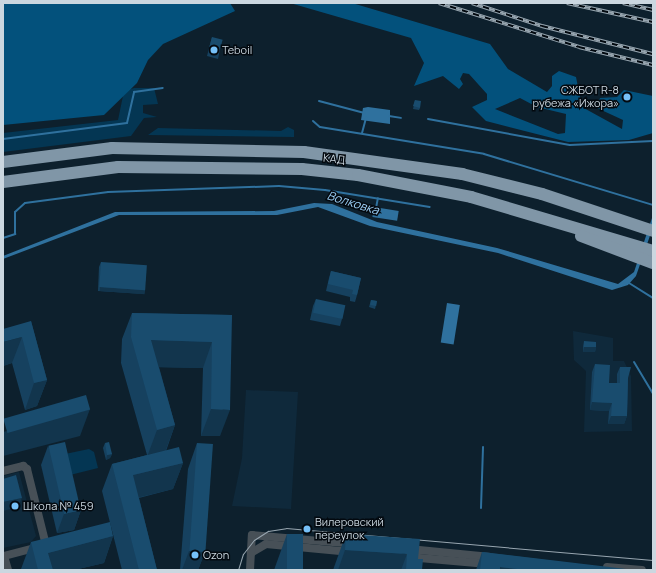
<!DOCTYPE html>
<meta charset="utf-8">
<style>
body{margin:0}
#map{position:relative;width:656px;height:573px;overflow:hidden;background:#0d202d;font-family:Manrope,sans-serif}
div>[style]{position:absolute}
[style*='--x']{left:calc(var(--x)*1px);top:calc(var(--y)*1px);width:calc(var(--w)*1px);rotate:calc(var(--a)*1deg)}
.built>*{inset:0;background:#0f293b}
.green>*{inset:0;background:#043653}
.forest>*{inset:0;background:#03517c}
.water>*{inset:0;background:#2f719e;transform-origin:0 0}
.stream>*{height:2px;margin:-1px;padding:0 1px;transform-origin:1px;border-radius:1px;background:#2f719e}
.minor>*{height:8px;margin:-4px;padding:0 4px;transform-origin:4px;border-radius:4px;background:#475057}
.highway>*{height:12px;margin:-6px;padding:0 6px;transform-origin:6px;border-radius:6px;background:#8096a7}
.tram>*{height:1px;margin:-0.5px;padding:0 0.5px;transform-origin:0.5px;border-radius:0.5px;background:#98a6b0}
.rail>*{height:3.5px;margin-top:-1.75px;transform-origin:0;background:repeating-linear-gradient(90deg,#03090f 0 6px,#98a6b0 0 12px);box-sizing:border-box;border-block:1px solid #98a6b0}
.wall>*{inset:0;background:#16415f}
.shaded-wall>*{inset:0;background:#12354d;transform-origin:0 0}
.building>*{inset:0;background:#194c6e;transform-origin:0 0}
.dots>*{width:11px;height:11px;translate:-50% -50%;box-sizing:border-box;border:2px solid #03090f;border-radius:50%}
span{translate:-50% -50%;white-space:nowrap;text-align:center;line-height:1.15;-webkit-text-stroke:3px #03090f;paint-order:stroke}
.poi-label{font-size:11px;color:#cbd7e0}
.left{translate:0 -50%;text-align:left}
.right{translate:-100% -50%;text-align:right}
.street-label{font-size:11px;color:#cbd7e0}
.water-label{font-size:12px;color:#9ccff6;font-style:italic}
.frame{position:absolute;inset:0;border:4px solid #cbd7e0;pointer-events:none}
</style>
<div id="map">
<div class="built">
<i style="clip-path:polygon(573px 331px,613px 338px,613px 361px,624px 361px,631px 376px,632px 431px,584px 432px,586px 371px,574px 360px)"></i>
<i style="clip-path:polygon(246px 390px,298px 392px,291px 509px,232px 506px,242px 458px)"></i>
<i style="clip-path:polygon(19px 472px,36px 536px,31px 542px,3px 548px,3px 476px)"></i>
</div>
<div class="green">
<i style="clip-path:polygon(134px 88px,154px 88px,158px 104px,143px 105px,143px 113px,157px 117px,144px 118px,131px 136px,3px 152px,3px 133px,118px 120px,124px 91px)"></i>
<i style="clip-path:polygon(288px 127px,294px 130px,294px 137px,148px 135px,158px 128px,281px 131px)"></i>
<i style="clip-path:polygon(89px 449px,94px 452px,98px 468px,70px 475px,65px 454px)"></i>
</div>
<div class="forest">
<i style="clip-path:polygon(3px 3px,230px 3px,235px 11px,163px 44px,148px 60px,137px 83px,104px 115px,3px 125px)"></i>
<i style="clip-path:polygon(evenodd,290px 3px,352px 3px,490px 44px,508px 69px,547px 92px,552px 86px,552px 76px,559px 71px,576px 77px,582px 107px,622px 129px,623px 120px,597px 108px,600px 98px,617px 97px,624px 90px,653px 96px,653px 133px,629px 140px,568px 142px,486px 121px,472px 107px,487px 100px,487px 94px,469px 74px,463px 73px,460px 79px,463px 84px,459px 89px,443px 76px,414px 86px,424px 63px,411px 38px,290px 3px,520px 98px,537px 107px,566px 114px,565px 133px,558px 134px,495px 109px,520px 98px)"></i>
</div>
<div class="water">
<i style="clip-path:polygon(368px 107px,390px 110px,390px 124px,361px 120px,363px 108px)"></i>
<i style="clip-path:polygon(314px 203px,332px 204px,377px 222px,497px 248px,618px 284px,634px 272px,653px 215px,653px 227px,636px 276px,628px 285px,612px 290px,498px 253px,370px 226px,318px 207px,277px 215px,119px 215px,3px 259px,3px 256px,115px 212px,274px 211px)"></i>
<i style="left:374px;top:207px;width:25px;height:10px;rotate:9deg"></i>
<i style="left:447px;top:303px;width:13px;height:40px;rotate:9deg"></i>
</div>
<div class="stream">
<i style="--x:319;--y:101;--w:47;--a:14.9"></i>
<i style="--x:389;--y:116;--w:12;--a:9"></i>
<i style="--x:428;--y:119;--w:144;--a:10.4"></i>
<i style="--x:570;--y:145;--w:83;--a:-2.8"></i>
<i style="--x:313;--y:121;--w:9;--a:41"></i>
<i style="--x:320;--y:127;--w:166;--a:9.3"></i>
<i style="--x:484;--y:154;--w:177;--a:16.8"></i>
<i style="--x:362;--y:133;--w:16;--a:-75"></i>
<i style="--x:3;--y:139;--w:125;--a:-7.4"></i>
<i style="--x:127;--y:123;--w:32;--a:-77"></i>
<i style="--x:134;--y:92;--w:29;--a:-8"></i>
<i style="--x:376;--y:208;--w:10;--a:-79"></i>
<i style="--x:3;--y:238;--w:13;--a:-18"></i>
<i style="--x:15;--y:234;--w:22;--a:-90"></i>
<i style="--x:15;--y:212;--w:13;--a:-42"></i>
<i style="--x:25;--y:203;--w:84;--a:-7.5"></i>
<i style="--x:108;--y:192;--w:171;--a:-2"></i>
<i style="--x:279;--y:186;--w:46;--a:5"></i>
<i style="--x:325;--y:190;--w:106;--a:9.2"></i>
<i style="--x:629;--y:283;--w:28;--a:32"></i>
<i style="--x:634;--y:362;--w:37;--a:59"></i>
<i style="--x:481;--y:508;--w:61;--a:-88.1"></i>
</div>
<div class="minor">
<i style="--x:3;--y:471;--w:21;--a:-14"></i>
<i style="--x:23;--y:466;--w:5;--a:37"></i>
<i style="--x:27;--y:469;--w:78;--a:76"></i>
<i style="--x:46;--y:545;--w:43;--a:165.3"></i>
<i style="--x:4;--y:556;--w:15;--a:74"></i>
<i style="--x:409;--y:549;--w:82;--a:5.6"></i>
<i style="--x:251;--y:553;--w:17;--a:-31"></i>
<i style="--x:266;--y:544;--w:85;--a:5.4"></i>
<i style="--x:408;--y:557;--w:80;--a:5"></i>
<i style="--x:607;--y:567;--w:35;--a:5"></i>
<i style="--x:250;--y:570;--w:35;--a:-87"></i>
<i style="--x:252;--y:535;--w:102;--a:5"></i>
</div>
<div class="highway">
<i style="--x:3;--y:162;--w:110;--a:-7.3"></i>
<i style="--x:112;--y:148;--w:192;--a:1.2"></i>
<i style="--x:304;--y:152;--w:160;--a:7.9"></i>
<i style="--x:462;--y:174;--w:82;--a:14"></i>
<i style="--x:542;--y:194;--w:117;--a:18.4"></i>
<i style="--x:3;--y:182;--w:116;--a:-7.4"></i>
<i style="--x:118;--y:167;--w:184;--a:0.6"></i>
<i style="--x:302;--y:169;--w:56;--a:6.1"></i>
<i style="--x:358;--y:175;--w:115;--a:11"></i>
<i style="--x:471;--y:197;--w:190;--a:16.5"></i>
<i style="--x:581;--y:236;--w:77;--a:20.6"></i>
</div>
<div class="tram">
<i style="--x:238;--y:570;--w:17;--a:-73"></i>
<i style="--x:243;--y:554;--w:18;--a:-52"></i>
<i style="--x:254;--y:540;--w:17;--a:-33"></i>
<i style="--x:268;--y:531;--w:18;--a:-9"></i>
<i style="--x:286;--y:528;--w:368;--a:5"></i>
</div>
<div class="rail">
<i style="--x:439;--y:3;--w:147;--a:17.4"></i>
<i style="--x:579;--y:47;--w:76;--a:13.7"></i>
<i style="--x:472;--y:3;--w:74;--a:18.2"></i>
<i style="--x:542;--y:26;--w:114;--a:14.2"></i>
<i style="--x:567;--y:3;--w:88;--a:12.5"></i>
<i style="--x:623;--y:3;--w:31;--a:13"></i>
</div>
<div class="wall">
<i style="clip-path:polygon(212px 37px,219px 54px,218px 59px,207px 56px)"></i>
<i style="clip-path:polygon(415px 100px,420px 108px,419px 110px,413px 109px)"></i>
<i style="clip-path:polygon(101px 262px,145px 290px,144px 294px,98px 291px,99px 267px)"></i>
<i style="clip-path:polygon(331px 271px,361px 278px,357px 295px,355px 302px,350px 301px,350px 297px,326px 291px,329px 278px)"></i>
<i style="clip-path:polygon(316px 299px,342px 319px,340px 326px,310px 320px,313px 306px)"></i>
<i style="clip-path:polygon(371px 300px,377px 301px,375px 309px,369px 307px)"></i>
<i style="clip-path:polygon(132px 313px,232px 315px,220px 436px,201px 436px,203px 368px,159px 367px,175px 425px,166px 451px,183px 463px,173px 489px,139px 498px,157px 570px,122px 570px,102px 491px,112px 464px,147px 455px,121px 363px,122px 339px)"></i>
<i style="clip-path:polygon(31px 321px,47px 380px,37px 406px,25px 410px,12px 363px,3px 366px)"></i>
<i style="clip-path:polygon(584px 341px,596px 347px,595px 352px,583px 352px,583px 346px)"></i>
<i style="clip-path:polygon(595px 364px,609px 383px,617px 383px,617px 374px,620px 367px,628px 378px,627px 416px,624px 424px,608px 424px,609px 411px,590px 410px,592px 372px)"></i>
<i style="clip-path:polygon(105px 443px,112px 454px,110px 458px,106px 460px,103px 448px)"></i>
<i style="clip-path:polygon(197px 443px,205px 552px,198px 570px,180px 570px,188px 469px)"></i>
<i style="clip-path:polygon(48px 446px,81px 510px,74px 530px,57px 533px,41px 465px)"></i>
<i style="clip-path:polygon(287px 534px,301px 570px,274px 570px)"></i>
<i style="clip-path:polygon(346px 534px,418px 559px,422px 570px,333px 570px)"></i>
<i style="clip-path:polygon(113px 536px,104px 563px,74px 570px,21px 570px,21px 569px,31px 542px)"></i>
<i style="clip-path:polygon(482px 552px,626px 570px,476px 570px)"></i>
</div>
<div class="shaded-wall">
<i style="left:100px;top:287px;width:45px;height:4px;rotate:4deg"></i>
<i style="clip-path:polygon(22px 337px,12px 363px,3px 366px,3px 342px)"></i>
<i style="clip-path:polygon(151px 340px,212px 342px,203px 368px,142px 367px)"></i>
<i style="clip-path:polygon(584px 347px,596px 347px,595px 352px,583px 352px)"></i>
<i style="clip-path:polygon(47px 380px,37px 406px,25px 410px,34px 383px)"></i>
<i style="clip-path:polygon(592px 402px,612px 403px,609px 411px,590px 410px)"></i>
<i style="clip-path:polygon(90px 409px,80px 436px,3px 456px,3px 432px)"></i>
<i style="clip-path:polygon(211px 409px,230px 410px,220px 436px,201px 436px)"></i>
<i style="clip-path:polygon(611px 416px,627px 416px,624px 424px,608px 424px)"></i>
<i style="clip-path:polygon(175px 425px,165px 452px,147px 457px,157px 430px)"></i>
<i style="clip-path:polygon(112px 454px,110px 458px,106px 460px,107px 455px)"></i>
<i style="clip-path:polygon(183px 463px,173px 489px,124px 501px,133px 475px)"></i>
<i style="clip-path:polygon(22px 498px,18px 507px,3px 511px,3px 502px)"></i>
<i style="clip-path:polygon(81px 510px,74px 530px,57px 533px,64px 514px)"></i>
<i style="clip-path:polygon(113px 536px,104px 563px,74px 570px,42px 570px,48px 553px)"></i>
<i style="clip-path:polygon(345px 550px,407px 554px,401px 570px,338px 570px)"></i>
<i style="clip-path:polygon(189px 551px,205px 552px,198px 570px,182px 570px)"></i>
<i style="clip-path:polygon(500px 567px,526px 570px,499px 570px)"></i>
</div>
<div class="building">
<i style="left:212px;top:37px;width:11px;height:15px;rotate:15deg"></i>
<i style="clip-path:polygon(415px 100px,421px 101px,420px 108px,413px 106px)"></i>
<i style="left:101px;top:262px;width:46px;height:25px;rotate:4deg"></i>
<i style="clip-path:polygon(331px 271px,361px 278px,357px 295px,352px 294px,353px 290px,328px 284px)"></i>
<i style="left:316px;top:299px;width:30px;height:14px;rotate:12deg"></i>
<i style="left:371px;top:300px;width:6px;height:5px;rotate:9deg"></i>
<i style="clip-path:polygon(132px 313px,232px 315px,230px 410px,211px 409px,212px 342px,151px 340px,175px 425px,157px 430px,131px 337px)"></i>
<i style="clip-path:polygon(31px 321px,47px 380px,34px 383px,22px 337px,3px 342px,3px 329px)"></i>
<i style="clip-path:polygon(584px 341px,596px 342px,596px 347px,584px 347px)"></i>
<i style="clip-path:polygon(595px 364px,610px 365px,609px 383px,620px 383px,620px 367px,631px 367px,628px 378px,627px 416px,611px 416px,612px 403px,592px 402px)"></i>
<i style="left:86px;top:395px;width:15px;height:86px;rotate:74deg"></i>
<i style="left:65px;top:442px;width:70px;height:17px;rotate:77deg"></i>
<i style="clip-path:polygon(109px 442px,112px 454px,107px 455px,105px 443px)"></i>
<i style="left:197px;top:443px;width:16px;height:108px;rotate:4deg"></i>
<i style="clip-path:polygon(179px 447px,183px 463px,133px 475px,157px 570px,139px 570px,112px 464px)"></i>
<i style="clip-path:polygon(16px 475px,22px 498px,3px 502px,3px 479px)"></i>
<i style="clip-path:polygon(110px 522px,113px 536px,48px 553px,53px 570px,38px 570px,31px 542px)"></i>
<i style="left:287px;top:534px;width:16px;height:36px"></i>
<i style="clip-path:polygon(346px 534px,420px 539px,418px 559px,423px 559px,422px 570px,406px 570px,407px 554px,345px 550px)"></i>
<i style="clip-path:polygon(482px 552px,626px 569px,626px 570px,526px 570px,500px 567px,500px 570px,480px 570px)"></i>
</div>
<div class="dots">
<i style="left:214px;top:50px;background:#76c0f7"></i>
<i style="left:627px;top:97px;background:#76c0f7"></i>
<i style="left:15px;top:506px;background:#76c0f7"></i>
<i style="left:307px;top:529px;background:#76c0f7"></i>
<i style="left:195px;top:555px;background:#76c0f7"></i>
</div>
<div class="poi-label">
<span class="left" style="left:222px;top:50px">Teboil</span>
<span class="right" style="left:619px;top:97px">СЖБОТ R-8<br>рубежа «Ижора»</span>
<span class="left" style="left:23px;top:506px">Школа № 459</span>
<span class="left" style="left:315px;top:529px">Вилеровский<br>переулок</span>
<span class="left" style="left:203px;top:555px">Ozon</span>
</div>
<div class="street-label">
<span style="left:334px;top:159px;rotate:6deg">КАД</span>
</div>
<div class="water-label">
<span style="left:353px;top:203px;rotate:17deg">Волковка</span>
</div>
<div class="frame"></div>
</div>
